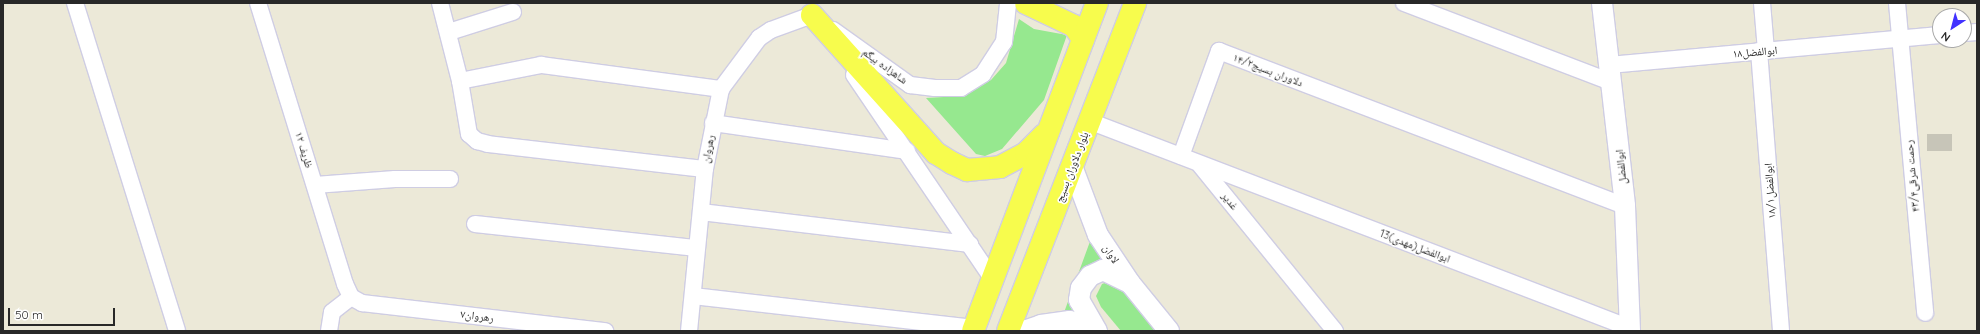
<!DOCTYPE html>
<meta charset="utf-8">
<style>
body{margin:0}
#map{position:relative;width:1980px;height:334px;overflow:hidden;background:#ece9d8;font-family:Quicksand,"Noto Naskh Arabic",sans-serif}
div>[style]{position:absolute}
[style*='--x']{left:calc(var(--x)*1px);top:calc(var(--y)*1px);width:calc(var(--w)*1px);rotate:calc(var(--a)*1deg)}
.green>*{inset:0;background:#96e88f}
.building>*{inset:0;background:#c7c5b8;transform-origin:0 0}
.roads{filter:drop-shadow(1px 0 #cfcde3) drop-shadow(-1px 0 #cfcde3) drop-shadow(0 1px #cfcde3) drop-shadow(0 -1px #cfcde3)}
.minor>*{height:16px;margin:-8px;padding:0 8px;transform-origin:8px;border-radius:8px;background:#fff}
.tertiary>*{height:20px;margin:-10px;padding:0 10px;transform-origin:10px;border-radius:10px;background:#fff}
.primary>*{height:22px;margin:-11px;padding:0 11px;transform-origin:11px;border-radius:11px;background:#f7fc4d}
span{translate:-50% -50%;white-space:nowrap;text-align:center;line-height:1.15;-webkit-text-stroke:3.5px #fff;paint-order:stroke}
.street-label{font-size:11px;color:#282828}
.frame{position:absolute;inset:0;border:4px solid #282828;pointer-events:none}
.north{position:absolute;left:1932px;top:8px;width:40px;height:40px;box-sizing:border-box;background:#fff;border:1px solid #a9a9a9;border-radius:50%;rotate:216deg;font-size:11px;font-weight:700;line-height:16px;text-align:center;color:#282828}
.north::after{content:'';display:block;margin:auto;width:14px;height:18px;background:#4232ff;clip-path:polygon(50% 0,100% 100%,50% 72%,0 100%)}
.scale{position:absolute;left:8px;top:308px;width:107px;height:18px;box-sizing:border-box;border:2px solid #282828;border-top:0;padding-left:5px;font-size:12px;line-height:14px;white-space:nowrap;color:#282828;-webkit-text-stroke:3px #fff;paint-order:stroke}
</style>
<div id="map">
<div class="green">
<i style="clip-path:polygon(1019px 19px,1034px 29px,1067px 35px,1044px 100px,1002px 149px,985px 156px,976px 154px,926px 98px,961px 96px,991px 80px,1006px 63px)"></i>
<i style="clip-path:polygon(1092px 236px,1108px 261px,1098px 263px,1080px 312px,1062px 318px)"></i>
<i style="clip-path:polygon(1113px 280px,1125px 288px,1162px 331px,1121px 331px,1101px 307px,1096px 296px,1102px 284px)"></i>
</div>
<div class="building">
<i style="left:1952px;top:134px;width:17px;height:25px;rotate:90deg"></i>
</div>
<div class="roads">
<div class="minor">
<i style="--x:75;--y:3;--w:343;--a:72.7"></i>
<i style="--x:258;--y:3;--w:294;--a:72.8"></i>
<i style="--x:345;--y:284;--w:14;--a:65"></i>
<i style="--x:440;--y:3;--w:81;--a:75.6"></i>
<i style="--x:460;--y:81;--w:54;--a:80.4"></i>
<i style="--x:469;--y:134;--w:11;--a:41"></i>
<i style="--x:477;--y:141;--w:11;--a:15"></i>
<i style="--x:488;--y:144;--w:218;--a:6.6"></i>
<i style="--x:1404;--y:3;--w:222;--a:20.9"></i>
<i style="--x:1762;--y:3;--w:48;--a:85.2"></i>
<i style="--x:1897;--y:3;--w:311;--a:84.8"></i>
<i style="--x:833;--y:30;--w:95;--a:35.5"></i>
<i style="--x:910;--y:85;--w:25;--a:7"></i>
<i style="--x:935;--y:88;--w:26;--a:0"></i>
<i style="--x:961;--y:88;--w:26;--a:-32"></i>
<i style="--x:983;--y:74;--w:38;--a:-57"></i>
<i style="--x:1004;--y:42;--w:39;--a:-84"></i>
<i style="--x:449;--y:32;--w:67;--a:-17.4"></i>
<i style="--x:1964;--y:33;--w:13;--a:-4"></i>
<i style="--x:1759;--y:51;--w:281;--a:85.5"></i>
<i style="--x:1609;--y:65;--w:332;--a:-5.2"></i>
<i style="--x:854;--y:75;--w:249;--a:55.8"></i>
<i style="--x:460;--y:81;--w:83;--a:-11.2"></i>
<i style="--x:541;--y:65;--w:182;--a:7.6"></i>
<i style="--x:1089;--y:121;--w:579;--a:20.94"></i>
<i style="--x:713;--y:123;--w:196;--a:8.2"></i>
<i style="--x:1181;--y:156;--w:112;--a:-70.1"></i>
<i style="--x:1219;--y:51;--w:435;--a:20.9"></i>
<i style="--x:1200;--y:165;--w:214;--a:50.9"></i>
<i style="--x:315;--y:185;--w:80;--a:-4.3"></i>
<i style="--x:395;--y:179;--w:55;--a:0"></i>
<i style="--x:701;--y:212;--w:271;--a:6.8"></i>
<i style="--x:475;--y:224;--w:223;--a:6.2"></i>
<i style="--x:693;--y:296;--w:283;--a:6.5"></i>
<i style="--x:351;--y:297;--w:13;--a:29"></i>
<i style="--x:362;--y:303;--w:245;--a:6.6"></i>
<i style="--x:329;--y:331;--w:19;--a:-81"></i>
<i style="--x:332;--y:312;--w:24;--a:-38"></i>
<i style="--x:689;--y:331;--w:163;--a:-84.4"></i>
<i style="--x:705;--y:169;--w:82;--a:-78.7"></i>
<i style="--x:721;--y:89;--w:64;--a:-53.3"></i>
<i style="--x:759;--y:38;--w:14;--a:-34"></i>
<i style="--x:771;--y:30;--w:44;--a:-20.1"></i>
</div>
<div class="tertiary">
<i style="--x:1602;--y:3;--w:204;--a:83.5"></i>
<i style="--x:1625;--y:206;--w:125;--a:87.7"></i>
<i style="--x:1072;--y:166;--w:74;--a:69.4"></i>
<i style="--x:1098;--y:235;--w:58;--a:56.3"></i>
<i style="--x:1130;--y:283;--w:62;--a:50.9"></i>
<i style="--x:1024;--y:331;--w:18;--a:-19"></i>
<i style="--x:1041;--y:325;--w:29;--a:-8"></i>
<i style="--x:1070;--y:321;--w:28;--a:21"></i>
<i style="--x:1097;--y:331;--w:36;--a:-120"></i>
<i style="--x:1079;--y:300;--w:12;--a:-81"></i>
<i style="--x:1081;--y:288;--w:15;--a:-53"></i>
<i style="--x:1090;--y:276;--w:14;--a:-25"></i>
<i style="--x:1103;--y:270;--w:28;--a:26"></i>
</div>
<div class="primary">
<i style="--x:1026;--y:3;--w:53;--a:25.6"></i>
<i style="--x:1074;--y:26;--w:16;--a:55"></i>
<i style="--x:812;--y:15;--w:186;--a:48.1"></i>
<i style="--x:936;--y:153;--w:19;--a:32"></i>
<i style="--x:952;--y:163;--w:17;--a:25"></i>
<i style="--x:967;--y:170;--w:33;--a:-5"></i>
<i style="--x:1000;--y:167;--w:30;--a:-28"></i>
<i style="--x:1026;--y:153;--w:25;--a:-45"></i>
<i style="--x:973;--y:331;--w:351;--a:-69.3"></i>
<i style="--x:1008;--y:331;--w:352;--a:-68.8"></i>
</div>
</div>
<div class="street-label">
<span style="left:1755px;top:52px;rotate:-5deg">ابوالفضل۱۸</span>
<span style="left:885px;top:66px;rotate:36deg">شاهزاده بیگم</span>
<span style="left:1268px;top:70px;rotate:21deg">۱۴/۲دلاوران بسیج</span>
<span style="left:708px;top:149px;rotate:-79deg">رهروان</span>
<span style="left:304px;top:150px;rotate:73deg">ظریف ۱۲</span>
<span style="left:1072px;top:167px;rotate:-69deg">بلوار دلاوران بسیج</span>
<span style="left:1621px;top:167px;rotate:-96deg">ابوالفضل</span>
<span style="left:1912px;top:176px;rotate:-95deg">۴۳/۴رحمت شرقی</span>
<span style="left:1770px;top:191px;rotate:-94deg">ابوالفضل۱۸/۱</span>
<span style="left:1230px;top:201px;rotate:51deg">غدیر</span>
<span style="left:1415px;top:246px;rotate:21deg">13ابوالفضل(مهدی)</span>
<span style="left:1111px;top:254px;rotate:56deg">لاوان</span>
<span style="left:477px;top:316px;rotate:7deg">رهروان۷</span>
</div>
<div class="frame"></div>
<div class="north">N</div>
<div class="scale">50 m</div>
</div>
